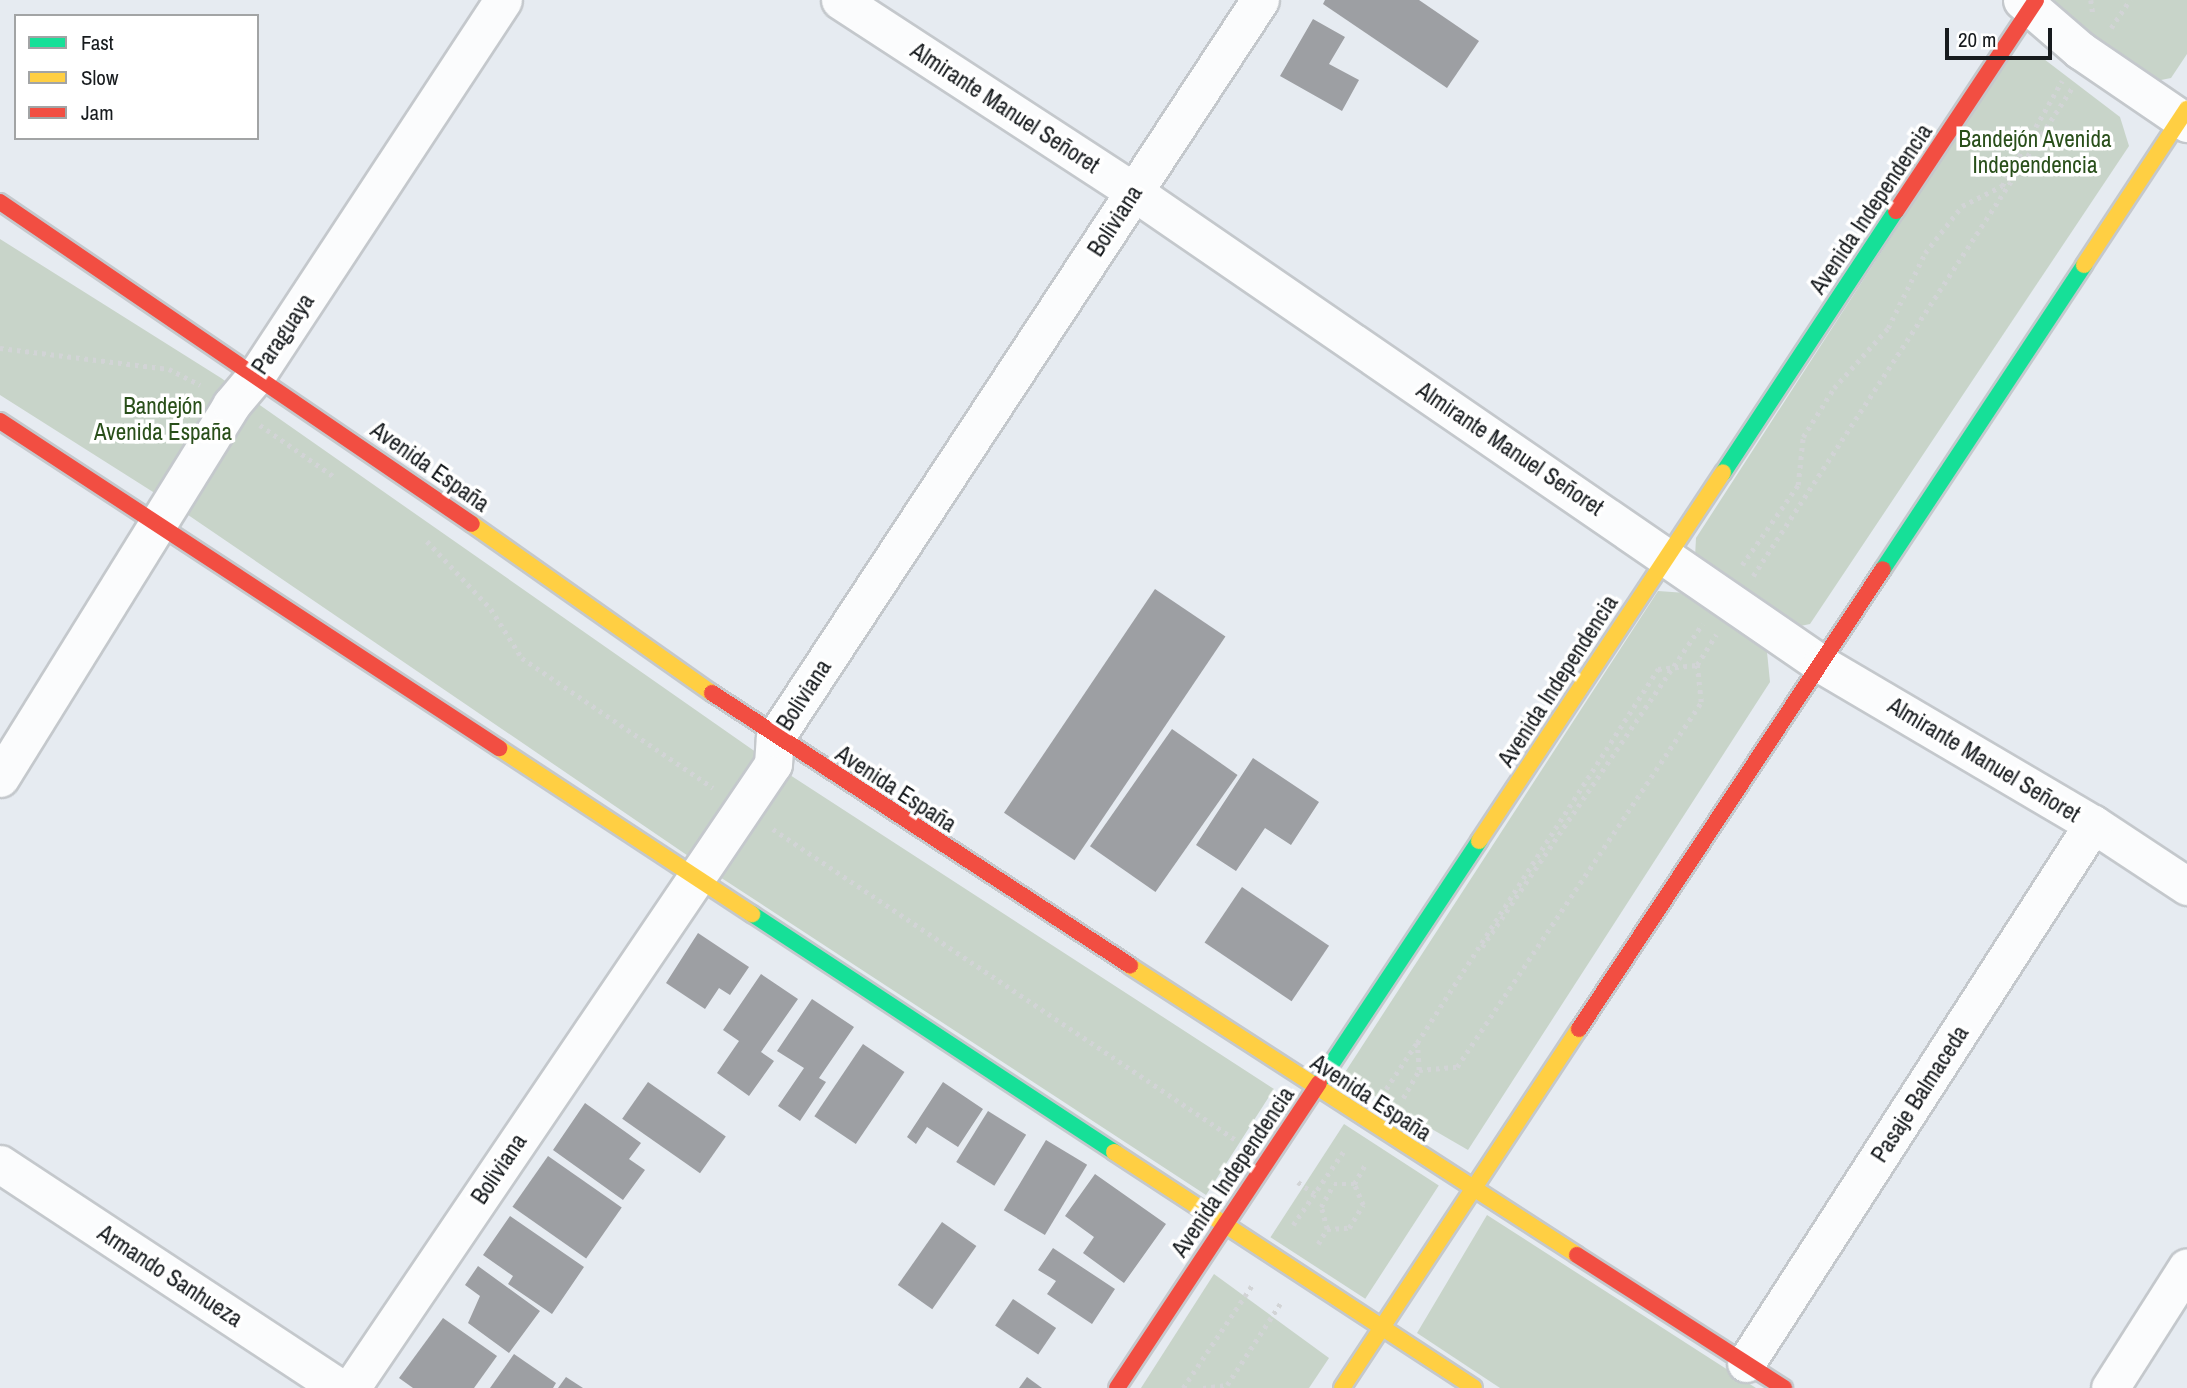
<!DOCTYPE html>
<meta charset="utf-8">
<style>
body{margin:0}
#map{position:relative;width:2187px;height:1388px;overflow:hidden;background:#e6ebf1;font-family:"Archivo Narrow",sans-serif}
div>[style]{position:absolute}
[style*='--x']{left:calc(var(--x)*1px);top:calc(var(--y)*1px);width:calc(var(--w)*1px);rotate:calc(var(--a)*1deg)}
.green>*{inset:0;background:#c8d4c9;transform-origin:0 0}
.building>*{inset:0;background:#9d9fa3;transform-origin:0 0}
.path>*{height:4.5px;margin-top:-2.25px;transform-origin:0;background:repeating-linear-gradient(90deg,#d2d4d6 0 3.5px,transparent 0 8.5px)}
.roads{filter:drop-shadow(2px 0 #c4c8cc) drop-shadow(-2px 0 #c4c8cc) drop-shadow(0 2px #c4c8cc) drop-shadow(0 -2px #c4c8cc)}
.street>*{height:37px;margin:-18.5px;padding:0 18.5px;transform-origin:18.5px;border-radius:18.5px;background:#fbfcfd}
.fast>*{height:16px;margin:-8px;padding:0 8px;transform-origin:8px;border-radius:8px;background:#16e098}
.slow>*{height:16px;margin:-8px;padding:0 8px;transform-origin:8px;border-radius:8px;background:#ffcf43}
.jam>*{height:16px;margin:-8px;padding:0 8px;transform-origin:8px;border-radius:8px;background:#f24e42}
span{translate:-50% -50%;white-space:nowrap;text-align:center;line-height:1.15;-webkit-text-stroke:7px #fff;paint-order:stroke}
.street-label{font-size:23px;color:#171b1e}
.park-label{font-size:23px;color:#294f1a}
.legend{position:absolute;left:14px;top:14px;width:245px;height:126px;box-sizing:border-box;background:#fff;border:2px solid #a2a4a5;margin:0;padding:9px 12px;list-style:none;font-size:21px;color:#171b1e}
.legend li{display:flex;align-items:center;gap:14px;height:35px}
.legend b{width:35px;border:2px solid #a2a4a5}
.scale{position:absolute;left:1945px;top:28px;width:107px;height:32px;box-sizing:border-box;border:4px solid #171b1e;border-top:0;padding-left:9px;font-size:21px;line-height:24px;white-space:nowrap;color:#171b1e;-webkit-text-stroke:5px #fff;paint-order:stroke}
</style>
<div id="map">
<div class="green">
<i style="clip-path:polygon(2055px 0,2187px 0,2187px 54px,2171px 78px,2146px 83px,2053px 20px)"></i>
<i style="clip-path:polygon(2040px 56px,2120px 117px,2129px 146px,1810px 624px,1786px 629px,1695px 557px,1696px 538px,2007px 58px)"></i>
<i style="clip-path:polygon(0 239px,221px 378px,773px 764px,1274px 1089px,1206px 1195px,700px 864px,172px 504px,0 395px)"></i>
<i style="clip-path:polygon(1658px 591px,1686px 593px,1767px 652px,1770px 682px,1468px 1150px,1342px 1077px)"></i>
<i style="left:1344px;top:1124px;width:113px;height:135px;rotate:33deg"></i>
<i style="clip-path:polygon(1487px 1215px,1756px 1388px,1500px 1388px,1417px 1333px)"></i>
<i style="clip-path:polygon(1214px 1274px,1329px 1358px,1309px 1388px,1141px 1388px)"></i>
</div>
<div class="building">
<i style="clip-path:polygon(1325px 0,1419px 0,1479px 41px,1447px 88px,1323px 4px)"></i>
<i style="clip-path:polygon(1313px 19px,1345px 37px,1329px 64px,1359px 80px,1342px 111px,1280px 76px)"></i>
<i style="left:1155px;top:589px;width:85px;height:270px;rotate:34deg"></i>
<i style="left:1172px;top:729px;width:80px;height:143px;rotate:35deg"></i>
<i style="clip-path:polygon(1253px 758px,1319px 802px,1291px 845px,1265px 828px,1236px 871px,1196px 845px)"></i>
<i style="left:1242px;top:887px;width:105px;height:67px;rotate:34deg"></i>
<i style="clip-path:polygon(698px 933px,749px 967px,730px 995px,719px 988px,705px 1009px,666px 983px)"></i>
<i style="clip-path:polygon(761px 974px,798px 999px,761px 1052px,774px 1061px,749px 1096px,717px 1073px,739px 1041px,723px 1030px)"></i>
<i style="clip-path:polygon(812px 999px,854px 1027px,819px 1078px,826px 1082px,800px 1121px,778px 1106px,804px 1068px,777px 1051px)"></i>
<i style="left:863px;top:1044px;width:50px;height:87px;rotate:34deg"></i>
<i style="left:648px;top:1082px;width:95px;height:45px;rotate:35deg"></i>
<i style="clip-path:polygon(943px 1082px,983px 1109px,958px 1147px,927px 1127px,916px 1144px,907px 1137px)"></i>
<i style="clip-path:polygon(585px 1103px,641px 1143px,629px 1159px,645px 1170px,623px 1200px,553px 1150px)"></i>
<i style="left:988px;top:1111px;width:45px;height:60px;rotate:32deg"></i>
<i style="left:1046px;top:1140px;width:48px;height:82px;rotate:31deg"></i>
<i style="left:548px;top:1156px;width:90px;height:62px;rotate:35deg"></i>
<i style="clip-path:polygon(1095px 1174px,1166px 1224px,1124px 1283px,1083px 1253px,1094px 1237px,1065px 1216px)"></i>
<i style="clip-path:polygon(510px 1216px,584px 1267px,552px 1314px,508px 1284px,513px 1276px,483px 1255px)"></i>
<i style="left:942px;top:1222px;width:42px;height:77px;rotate:35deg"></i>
<i style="clip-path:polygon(1053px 1248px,1115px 1289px,1092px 1324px,1047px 1294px,1056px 1281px,1038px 1270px)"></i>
<i style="clip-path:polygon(478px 1266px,540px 1311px,509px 1353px,468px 1323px,480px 1296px,465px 1285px)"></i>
<i style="left:1013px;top:1299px;width:52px;height:32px;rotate:34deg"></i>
<i style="clip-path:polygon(443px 1318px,497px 1356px,474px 1388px,413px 1388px,399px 1378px)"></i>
<i style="clip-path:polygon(514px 1354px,556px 1383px,553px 1388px,490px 1388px)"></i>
<i style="clip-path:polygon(566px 1377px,583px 1388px,558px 1388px)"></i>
<i style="clip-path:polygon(1027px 1377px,1042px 1388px,1019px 1388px)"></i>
</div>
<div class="path">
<i style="--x:2091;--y:0;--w:14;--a:82"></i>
<i style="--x:2111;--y:28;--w:34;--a:-56"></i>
<i style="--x:0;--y:348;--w:170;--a:7.1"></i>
<i style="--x:169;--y:369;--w:35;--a:27"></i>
<i style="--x:260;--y:425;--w:93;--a:34.9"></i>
<i style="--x:427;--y:541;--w:93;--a:46.7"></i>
<i style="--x:491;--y:609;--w:58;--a:57.7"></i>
<i style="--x:522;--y:658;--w:231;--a:34.2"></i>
<i style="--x:1742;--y:565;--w:98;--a:-55"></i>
<i style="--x:1798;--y:485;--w:48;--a:-84.1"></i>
<i style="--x:1803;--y:437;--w:58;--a:-57.7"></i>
<i style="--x:1834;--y:388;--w:81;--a:-48"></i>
<i style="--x:1888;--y:328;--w:84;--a:-63.7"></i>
<i style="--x:1925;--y:253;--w:60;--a:-51.8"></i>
<i style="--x:1962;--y:206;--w:45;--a:-26.6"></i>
<i style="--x:2002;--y:186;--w:121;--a:-60.3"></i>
<i style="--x:1753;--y:576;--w:583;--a:-56.83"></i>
<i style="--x:773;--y:829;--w:558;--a:33.89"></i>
<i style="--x:1482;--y:947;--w:391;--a:-55.7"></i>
<i style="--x:1419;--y:1070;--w:38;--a:-5"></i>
<i style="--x:1457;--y:1067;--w:439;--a:-56.2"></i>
<i style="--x:1701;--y:702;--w:37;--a:-96"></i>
<i style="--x:1386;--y:1089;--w:54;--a:-56.3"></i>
<i style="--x:1403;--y:1098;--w:32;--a:-60"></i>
<i style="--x:1419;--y:1070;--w:27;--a:-94"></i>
<i style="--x:1417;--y:1043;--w:445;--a:-57.2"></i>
<i style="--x:1658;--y:669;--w:39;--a:-6"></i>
<i style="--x:1697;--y:665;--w:36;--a:-58"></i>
<i style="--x:1298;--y:1182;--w:21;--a:35"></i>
<i style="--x:1293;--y:1225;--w:93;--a:-55.5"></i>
<i style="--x:1327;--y:1229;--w:22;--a:-3"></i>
<i style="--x:1349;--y:1228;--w:27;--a:-59"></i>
<i style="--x:1363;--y:1205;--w:23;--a:-113"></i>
<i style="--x:1318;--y:1244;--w:17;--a:-59"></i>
<i style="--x:1327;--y:1229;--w:23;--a:-105"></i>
<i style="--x:1321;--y:1207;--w:26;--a:-61"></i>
<i style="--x:1334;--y:1184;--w:20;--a:0"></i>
<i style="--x:1354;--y:1184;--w:24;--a:-60"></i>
<i style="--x:1183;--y:1388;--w:125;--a:-56.1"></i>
<i style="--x:1203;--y:1388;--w:24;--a:-7"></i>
<i style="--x:1227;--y:1385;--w:97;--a:-56.8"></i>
</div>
<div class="roads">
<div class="street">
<i style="--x:840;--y:0;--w:351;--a:33.1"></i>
<i style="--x:1134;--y:192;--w:834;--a:34.49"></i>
<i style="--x:1821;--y:664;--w:316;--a:30.5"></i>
<i style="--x:2093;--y:824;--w:113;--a:33.4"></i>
<i style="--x:2022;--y:0;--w:77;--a:40.8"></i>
<i style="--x:2080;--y:50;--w:130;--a:34.3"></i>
<i style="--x:0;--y:778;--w:439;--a:-58.2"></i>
<i style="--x:231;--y:405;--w:42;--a:-49.8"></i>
<i style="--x:258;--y:373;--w:446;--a:-56.7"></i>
<i style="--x:0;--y:1164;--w:407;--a:33.4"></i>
<i style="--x:1746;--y:1363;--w:641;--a:-57.23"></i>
<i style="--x:351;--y:1388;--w:753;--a:-55.93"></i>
<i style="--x:773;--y:764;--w:26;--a:-86"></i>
<i style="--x:775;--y:738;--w:883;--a:-56.69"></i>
<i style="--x:2110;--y:1388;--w:143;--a:-57.5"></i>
</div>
<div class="fast">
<i style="--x:1723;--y:473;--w:314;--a:-56.6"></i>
<i style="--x:1883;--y:569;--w:364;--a:-56.5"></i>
<i style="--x:752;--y:914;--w:433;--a:33.3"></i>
<i style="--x:1319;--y:1083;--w:290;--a:-56.5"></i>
</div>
<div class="slow">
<i style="--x:2084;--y:265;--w:187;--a:-56.6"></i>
<i style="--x:472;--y:524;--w:294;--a:35.2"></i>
<i style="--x:499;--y:748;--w:303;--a:33.3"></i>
<i style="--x:1479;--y:841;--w:442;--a:-56.5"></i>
<i style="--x:1130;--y:966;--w:532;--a:32.88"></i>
<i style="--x:1114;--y:1152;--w:430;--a:33.2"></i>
<i style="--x:1342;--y:1388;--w:430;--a:-56.6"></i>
</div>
<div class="jam">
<i style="--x:0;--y:202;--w:571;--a:34.3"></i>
<i style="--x:1896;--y:211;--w:253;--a:-56.4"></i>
<i style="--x:0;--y:421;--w:597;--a:33.24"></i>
<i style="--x:712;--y:693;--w:499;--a:33.1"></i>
<i style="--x:1579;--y:1029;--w:551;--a:-56.54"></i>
<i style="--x:1577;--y:1255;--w:246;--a:32.7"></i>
<i style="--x:1117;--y:1388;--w:366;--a:-56.5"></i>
</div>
</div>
<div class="street-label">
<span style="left:1005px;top:108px;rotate:33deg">Almirante Manuel Señoret</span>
<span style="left:1871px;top:209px;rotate:-56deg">Avenida Independencia</span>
<span style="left:1115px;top:221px;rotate:-57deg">Boliviana</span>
<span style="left:283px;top:334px;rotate:-56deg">Paraguaya</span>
<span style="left:1510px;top:449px;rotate:34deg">Almirante Manuel Señoret</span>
<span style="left:430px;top:467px;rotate:35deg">Avenida España</span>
<span style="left:1558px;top:681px;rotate:-57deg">Avenida Independencia</span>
<span style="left:804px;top:695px;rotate:-57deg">Boliviana</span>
<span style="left:1984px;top:760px;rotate:31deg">Almirante Manuel Señoret</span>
<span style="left:896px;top:789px;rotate:33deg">Avenida España</span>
<span style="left:1920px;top:1094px;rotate:-57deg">Pasaje Balmaceda</span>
<span style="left:1371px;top:1098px;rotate:33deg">Avenida España</span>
<span style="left:499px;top:1169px;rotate:-56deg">Boliviana</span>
<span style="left:1233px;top:1172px;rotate:-56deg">Avenida Independencia</span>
<span style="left:170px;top:1276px;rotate:33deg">Armando Sanhueza</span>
</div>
<div class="park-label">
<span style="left:2035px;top:152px">Bandejón Avenida<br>Independencia</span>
<span style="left:163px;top:419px">Bandejón<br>Avenida España</span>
</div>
<ul class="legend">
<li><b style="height:9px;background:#16e098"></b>Fast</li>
<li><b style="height:9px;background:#ffcf43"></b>Slow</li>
<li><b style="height:9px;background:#f24e42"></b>Jam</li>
</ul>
<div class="scale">20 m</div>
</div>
